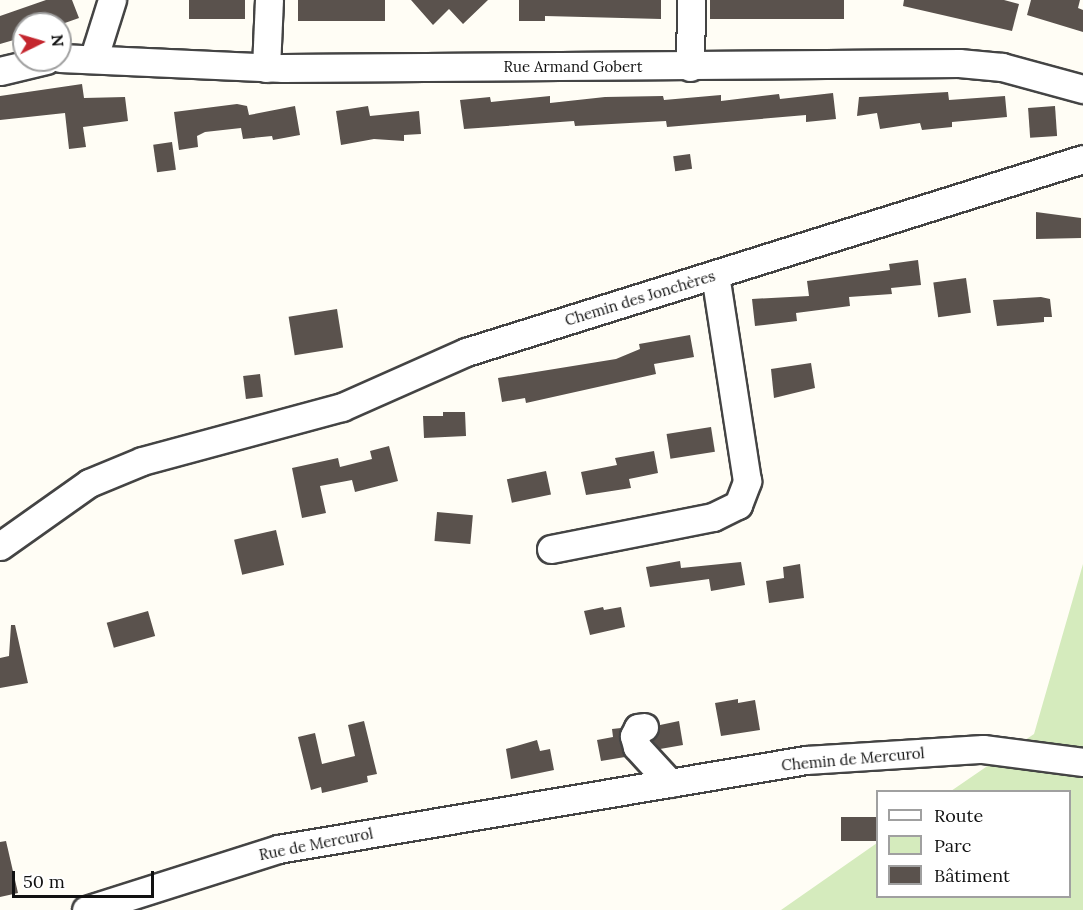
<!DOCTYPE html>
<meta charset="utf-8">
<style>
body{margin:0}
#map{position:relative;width:1083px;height:910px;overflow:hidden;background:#fffdf5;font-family:Lora,serif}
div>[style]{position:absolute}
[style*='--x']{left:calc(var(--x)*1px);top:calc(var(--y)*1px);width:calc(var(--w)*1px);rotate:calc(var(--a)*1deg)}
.green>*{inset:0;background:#d5ebbd}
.building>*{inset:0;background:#5a524d;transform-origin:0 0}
.roads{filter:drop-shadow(2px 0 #444) drop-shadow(-2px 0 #444) drop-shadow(0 2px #444) drop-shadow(0 -2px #444)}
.minor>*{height:27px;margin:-13.5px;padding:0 13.5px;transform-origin:13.5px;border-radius:13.5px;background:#fff}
span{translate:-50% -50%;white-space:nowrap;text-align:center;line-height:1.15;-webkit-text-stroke:6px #fff;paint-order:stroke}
.street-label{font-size:15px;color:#111}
.legend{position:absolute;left:876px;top:790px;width:195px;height:108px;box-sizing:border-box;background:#fff;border:2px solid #a0a0a0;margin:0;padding:8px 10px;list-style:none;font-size:18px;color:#111}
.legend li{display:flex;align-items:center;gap:12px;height:30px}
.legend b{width:30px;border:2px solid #a0a0a0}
.north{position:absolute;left:12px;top:12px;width:60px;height:60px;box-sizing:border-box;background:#fff;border:2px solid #a0a0a0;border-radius:50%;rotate:85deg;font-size:16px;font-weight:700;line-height:24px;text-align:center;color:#111}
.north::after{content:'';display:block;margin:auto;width:21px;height:27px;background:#c4262e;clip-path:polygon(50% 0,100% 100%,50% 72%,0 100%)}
.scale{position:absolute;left:12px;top:871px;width:142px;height:27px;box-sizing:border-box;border:3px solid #111;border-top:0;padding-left:8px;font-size:18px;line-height:21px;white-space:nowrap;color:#111;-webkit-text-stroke:4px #fff;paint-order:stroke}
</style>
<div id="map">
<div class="green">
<i style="clip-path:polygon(1083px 564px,1083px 910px,781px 910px,877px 843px,878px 896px,1070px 896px,1070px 792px,951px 791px,1034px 734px)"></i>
</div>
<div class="building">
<i style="clip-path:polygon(46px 0,72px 0,79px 18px,62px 24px,24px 24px,24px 37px,0 44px,0 16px)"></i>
<i style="left:189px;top:0;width:56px;height:19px"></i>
<i style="left:298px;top:0;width:87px;height:21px"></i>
<i style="clip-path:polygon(411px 0,488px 0,463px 24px,449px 9px,433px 25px)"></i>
<i style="clip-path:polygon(519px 0,661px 0,661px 19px,545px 16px,545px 21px,519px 21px)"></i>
<i style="left:710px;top:0;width:134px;height:19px"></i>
<i style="clip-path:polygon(904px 0,1004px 0,1019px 4px,1012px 31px,903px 6px)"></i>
<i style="clip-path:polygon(1031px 0,1080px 0,1078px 8px,1083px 10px,1083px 32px,1027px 15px)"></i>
<i style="clip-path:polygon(82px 84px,84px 98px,125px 97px,128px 121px,83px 127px,86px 147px,69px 149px,65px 113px,0 120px,0 96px)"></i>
<i style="clip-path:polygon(948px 92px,949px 100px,1005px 96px,1007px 117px,952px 122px,952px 127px,922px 130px,920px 123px,880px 129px,877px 113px,857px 116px,859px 97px)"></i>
<i style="clip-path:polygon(833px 93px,836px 119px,806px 122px,806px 115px,667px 127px,666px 121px,575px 126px,574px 121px,464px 129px,460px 100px,490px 97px,491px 102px,550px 96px,550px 103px,605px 97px,663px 96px,664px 100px,721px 95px,721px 101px,779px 94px,780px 99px)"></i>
<i style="clip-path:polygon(237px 104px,247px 106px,249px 115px,295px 106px,300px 135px,273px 140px,272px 136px,243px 139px,241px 128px,205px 132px,197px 136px,198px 147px,179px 150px,174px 112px)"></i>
<i style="clip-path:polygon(368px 106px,370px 116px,419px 111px,421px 134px,404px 135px,404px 141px,374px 139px,341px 145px,336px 111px)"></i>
<i style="left:1055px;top:106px;width:30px;height:27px;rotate:86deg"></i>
<i style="left:172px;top:142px;width:28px;height:19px;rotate:82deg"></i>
<i style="left:690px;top:154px;width:15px;height:17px;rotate:82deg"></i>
<i style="clip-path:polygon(1036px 212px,1081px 218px,1081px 238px,1036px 239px)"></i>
<i style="clip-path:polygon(918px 260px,921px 285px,891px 288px,892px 294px,849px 297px,850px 306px,796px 313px,797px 321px,755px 326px,752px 299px,809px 296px,807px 281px,890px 270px,889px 264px)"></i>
<i style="left:966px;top:278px;width:35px;height:33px;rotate:82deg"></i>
<i style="clip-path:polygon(1041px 297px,1050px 299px,1052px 317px,1044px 317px,1044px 322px,997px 326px,993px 300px)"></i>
<i style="left:337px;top:309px;width:39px;height:49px;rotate:81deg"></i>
<i style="clip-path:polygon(690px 335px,694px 357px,654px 364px,656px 374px,526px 403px,525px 398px,502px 402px,498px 378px,616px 359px,640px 349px,639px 344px)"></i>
<i style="clip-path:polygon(811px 363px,815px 388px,774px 398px,771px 369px)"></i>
<i style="left:260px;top:374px;width:23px;height:17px;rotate:83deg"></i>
<i style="clip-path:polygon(443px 412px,465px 412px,466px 436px,424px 438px,423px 416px,443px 416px)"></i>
<i style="left:711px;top:427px;width:25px;height:45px;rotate:81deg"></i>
<i style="clip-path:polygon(389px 446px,398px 481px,355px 492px,352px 480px,320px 486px,326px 513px,302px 518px,292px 468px,338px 458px,340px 467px,372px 459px,370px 451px)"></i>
<i style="clip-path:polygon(654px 451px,658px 473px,629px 479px,631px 488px,586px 495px,581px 472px,617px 465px,615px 458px)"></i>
<i style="left:546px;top:471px;width:24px;height:40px;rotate:78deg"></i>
<i style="left:437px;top:512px;width:36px;height:29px;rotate:5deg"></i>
<i style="left:276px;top:530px;width:36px;height:43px;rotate:77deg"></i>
<i style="clip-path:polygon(680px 561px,681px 568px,741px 562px,745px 585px,711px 591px,709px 579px,650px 587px,646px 567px)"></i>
<i style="clip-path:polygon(800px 564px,804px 598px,769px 603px,766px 581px,784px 578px,783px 567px)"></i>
<i style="clip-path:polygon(603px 607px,604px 610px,621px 607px,625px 627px,590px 635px,584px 611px)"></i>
<i style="left:148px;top:611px;width:26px;height:43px;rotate:74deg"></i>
<i style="clip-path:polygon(11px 625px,15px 625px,28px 683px,0 688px,0 658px,9px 656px)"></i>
<i style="clip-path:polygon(738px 699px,738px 703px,755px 700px,760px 730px,721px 736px,715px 703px)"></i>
<i style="clip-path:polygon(364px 721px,377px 774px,367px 776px,368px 782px,339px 789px,322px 793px,321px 787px,311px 790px,298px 737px,315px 733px,322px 764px,355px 756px,348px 725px)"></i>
<i style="clip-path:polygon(679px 721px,683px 745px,660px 749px,652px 740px,660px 725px)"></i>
<i style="clip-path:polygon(621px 728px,619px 740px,625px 757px,601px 761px,597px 740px,613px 737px,612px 729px)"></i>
<i style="clip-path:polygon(537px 740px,540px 751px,550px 749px,554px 770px,511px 779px,506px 749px)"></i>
<i style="left:878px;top:817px;width:24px;height:37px;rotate:90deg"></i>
<i style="clip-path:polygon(6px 841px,18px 893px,0 897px,0 842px)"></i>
</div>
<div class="roads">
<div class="minor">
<i style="--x:94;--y:57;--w:60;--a:-72.5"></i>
<i style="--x:60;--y:58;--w:223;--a:2.6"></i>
<i style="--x:283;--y:68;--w:676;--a:-0.42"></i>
<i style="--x:959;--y:63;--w:43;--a:5.3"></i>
<i style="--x:1002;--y:67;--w:84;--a:15.2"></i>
<i style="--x:690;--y:67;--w:67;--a:-89.1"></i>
<i style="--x:266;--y:68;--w:68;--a:-87.5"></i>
<i style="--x:0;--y:71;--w:47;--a:-13.4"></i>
<i style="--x:0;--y:546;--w:109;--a:-35.3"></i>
<i style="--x:89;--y:483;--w:57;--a:-22.5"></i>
<i style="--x:142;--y:461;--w:207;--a:-15.1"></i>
<i style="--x:342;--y:407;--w:136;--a:-23.9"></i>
<i style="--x:466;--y:352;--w:646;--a:-17.37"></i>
<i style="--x:551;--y:549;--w:165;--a:-11.2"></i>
<i style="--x:713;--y:517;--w:28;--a:-26"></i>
<i style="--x:738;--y:505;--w:26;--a:-69"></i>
<i style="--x:747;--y:481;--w:208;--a:-98.8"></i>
<i style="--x:644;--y:727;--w:6;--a:171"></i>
<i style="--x:638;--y:728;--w:9;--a:117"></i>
<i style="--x:634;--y:736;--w:11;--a:75"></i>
<i style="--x:637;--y:747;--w:49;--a:47.5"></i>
<i style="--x:86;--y:910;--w:201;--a:-17.6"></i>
<i style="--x:278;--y:849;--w:535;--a:-9.57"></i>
<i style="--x:806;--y:760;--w:177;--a:-3.6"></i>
<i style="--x:983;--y:749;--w:101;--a:7.4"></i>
</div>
</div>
<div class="street-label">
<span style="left:573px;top:67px">Rue Armand Gobert</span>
<span style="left:640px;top:298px;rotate:-17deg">Chemin des Jonchères</span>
<span style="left:853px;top:759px;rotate:-5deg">Chemin de Mercurol</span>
<span style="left:316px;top:844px;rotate:-11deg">Rue de Mercurol</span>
</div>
<ul class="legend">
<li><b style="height:8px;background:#fff"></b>Route</li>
<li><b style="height:16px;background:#d5ebbd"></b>Parc</li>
<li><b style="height:16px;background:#5a524d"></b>Bâtiment</li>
</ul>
<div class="north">N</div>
<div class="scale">50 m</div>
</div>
